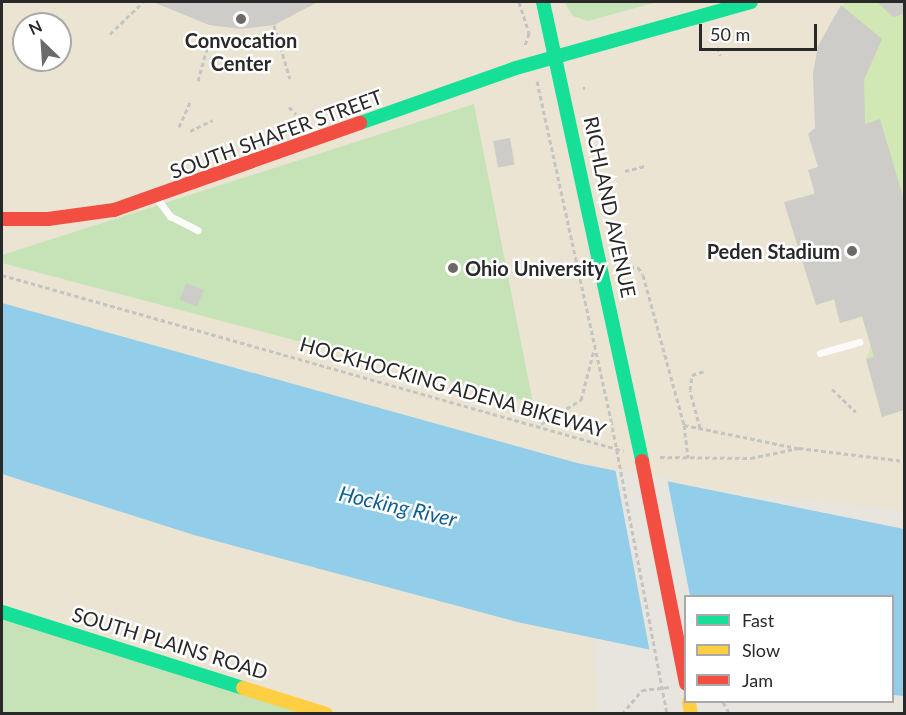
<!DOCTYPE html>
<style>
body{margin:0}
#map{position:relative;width:906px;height:715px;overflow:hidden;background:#e8e4de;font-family:Lato,sans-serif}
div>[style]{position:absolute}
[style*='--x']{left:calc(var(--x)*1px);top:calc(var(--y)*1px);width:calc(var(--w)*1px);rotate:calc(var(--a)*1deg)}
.education>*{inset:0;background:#ebe4d3}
.green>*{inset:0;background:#c6e3b7}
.pitch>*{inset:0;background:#d1e7b4}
.water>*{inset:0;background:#92cde9}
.pier>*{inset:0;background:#e8e4de}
.building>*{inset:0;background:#ceccc8;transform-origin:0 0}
.path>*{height:3px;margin-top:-1.5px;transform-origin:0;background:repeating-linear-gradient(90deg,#c4c4c3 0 4.5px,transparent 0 7.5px)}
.lane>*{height:7px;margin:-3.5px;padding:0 3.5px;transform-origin:3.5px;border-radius:3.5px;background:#fcfbfa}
.fast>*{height:14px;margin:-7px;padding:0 7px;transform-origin:7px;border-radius:7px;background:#16e098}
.slow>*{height:14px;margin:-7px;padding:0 7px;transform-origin:7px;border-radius:7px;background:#ffcf43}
.jam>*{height:14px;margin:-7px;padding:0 7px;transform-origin:7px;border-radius:7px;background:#f24e42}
.dots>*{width:16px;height:16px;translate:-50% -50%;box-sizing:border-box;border:3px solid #fff;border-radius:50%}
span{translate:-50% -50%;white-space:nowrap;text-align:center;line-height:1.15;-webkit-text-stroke:5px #fff;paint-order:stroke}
.poi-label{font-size:20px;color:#292929;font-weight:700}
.right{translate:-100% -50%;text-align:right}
.left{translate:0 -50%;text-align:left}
.street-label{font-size:20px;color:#292929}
.water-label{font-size:21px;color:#0e5f98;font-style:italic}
.frame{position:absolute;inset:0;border:3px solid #292929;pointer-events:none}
.legend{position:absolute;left:684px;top:595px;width:210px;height:108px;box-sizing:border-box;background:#fff;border:2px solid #a9a9a9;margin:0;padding:8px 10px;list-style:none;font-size:18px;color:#292929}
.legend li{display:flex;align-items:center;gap:12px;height:30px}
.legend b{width:30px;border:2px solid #a9a9a9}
.north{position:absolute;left:12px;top:12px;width:60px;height:60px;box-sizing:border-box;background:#fff;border:2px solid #a9a9a9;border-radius:50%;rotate:335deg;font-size:16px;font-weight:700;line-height:24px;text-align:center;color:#292929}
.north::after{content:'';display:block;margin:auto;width:21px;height:27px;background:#6c6a68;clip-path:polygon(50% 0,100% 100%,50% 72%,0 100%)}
.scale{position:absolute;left:699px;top:24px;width:118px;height:27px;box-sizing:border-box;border:3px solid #292929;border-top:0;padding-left:8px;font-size:18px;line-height:21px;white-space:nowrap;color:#292929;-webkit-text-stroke:4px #fff;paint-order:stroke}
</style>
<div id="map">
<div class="education">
<i style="clip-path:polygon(evenodd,2px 2px,904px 2px,904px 511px,588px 476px,597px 713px,2px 713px,2px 2px,24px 24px,60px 24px,60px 60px,24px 60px,24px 24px)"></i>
</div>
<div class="green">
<i style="clip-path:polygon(564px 2px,657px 2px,588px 21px,573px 16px)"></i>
<i style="clip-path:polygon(474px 104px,533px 403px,2px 263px,2px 255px)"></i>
<i style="clip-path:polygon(2px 612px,326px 713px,2px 713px)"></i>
</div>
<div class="pitch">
<i style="clip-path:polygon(845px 2px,904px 2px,904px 410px,882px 417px,866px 359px,871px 345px,862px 317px,840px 323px,834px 300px,816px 305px,784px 202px,815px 193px,808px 170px,818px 167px,813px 74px,818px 46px)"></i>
</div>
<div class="water">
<i style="clip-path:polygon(2px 303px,577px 463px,904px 529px,904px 696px,893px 695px,892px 596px,686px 596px,685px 657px,517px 622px,194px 535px,2px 474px)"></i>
</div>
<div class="pier">
<i style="clip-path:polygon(615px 468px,667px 478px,690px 596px,686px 596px,686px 660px,650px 653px)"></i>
</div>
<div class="building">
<i style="clip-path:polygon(153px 2px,318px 2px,274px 25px,241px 29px,209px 25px)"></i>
<i style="clip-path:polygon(877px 2px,904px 2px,904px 14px,893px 17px)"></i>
<i style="clip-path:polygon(841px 5px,882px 39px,864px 80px,865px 124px,880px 119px,904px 200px,904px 410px,882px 417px,866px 359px,874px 357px,862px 316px,840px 323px,834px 299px,816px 305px,784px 202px,815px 194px,808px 170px,818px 167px,808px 134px,815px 128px,813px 74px,818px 46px)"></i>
<i style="left:510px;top:138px;width:27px;height:17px;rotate:80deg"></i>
<i style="left:186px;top:283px;width:19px;height:18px;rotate:21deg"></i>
</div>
<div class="path">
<i style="--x:519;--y:2;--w:33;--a:72"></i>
<i style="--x:529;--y:33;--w:13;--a:108"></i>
<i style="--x:274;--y:25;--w:56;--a:73.5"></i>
<i style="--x:110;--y:34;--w:46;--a:-44.1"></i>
<i style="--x:717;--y:47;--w:9;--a:69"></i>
<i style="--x:198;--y:81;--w:49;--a:-74.5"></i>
<i style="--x:537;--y:81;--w:347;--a:77.7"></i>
<i style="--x:611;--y:420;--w:299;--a:79.2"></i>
<i style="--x:583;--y:88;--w:2;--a:0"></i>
<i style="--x:289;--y:107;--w:10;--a:45"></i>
<i style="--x:179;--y:127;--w:27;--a:-66"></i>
<i style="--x:190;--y:131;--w:25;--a:-26"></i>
<i style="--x:625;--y:171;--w:21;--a:-14"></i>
<i style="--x:622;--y:269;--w:16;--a:-7"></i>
<i style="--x:638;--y:267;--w:9;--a:58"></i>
<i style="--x:643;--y:275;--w:156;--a:74.7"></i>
<i style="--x:684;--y:425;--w:33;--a:83"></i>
<i style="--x:2;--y:275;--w:646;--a:15.8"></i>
<i style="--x:832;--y:389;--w:33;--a:44"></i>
<i style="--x:541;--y:424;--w:47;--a:-31"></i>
<i style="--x:581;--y:400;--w:52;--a:-75.4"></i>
<i style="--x:684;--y:425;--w:115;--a:11.5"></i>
<i style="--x:700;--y:428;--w:39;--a:-105"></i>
<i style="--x:690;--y:390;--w:15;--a:-82"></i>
<i style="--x:692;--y:375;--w:13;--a:-18"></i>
<i style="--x:660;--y:457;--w:91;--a:0.6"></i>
<i style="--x:751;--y:458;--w:49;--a:-11.8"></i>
<i style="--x:799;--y:448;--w:106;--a:7.1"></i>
<i style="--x:723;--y:702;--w:14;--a:60"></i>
<i style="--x:622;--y:714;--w:31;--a:-50"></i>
<i style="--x:642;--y:690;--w:29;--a:-6"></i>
</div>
<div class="lane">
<i style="--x:304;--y:120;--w:21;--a:76"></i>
<i style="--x:156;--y:197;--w:24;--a:54"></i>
<i style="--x:170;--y:216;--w:31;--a:27"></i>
<i style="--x:820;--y:353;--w:41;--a:-15.8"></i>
</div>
<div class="fast">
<i style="--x:543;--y:2;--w:470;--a:77.8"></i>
<i style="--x:360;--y:123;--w:165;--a:-19.4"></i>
<i style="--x:516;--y:68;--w:244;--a:-15.7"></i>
<i style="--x:2;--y:612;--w:253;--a:17.5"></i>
</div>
<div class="slow">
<i style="--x:243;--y:688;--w:87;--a:17.4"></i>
<i style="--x:689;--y:702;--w:12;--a:81"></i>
</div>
<div class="jam">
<i style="--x:2;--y:219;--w:46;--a:0"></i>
<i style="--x:48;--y:219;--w:67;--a:-7.8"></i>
<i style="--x:114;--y:210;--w:261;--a:-19.5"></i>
<i style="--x:642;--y:461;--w:227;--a:78.8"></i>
</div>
<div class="dots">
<i style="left:241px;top:19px;background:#6c6a68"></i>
<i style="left:852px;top:251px;background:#6c6a68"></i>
<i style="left:453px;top:268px;background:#6c6a68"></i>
</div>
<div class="poi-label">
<span style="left:241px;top:52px">Convocation<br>Center</span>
<span class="right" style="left:840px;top:251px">Peden Stadium</span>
<span class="left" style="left:465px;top:268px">Ohio University</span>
</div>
<div class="street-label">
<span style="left:276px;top:134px;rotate:-20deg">SOUTH SHAFER STREET</span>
<span style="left:610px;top:207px;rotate:78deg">RICHLAND AVENUE</span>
<span style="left:453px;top:387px;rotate:16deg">HOCKHOCKING ADENA BIKEWAY</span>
<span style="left:170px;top:643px;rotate:17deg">SOUTH PLAINS ROAD</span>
</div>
<div class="water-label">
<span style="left:398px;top:506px;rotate:13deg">Hocking River</span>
</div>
<div class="frame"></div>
<ul class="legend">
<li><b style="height:8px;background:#16e098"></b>Fast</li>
<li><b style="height:8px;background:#ffcf43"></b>Slow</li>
<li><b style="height:8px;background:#f24e42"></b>Jam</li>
</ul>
<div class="north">N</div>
<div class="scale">50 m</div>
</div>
